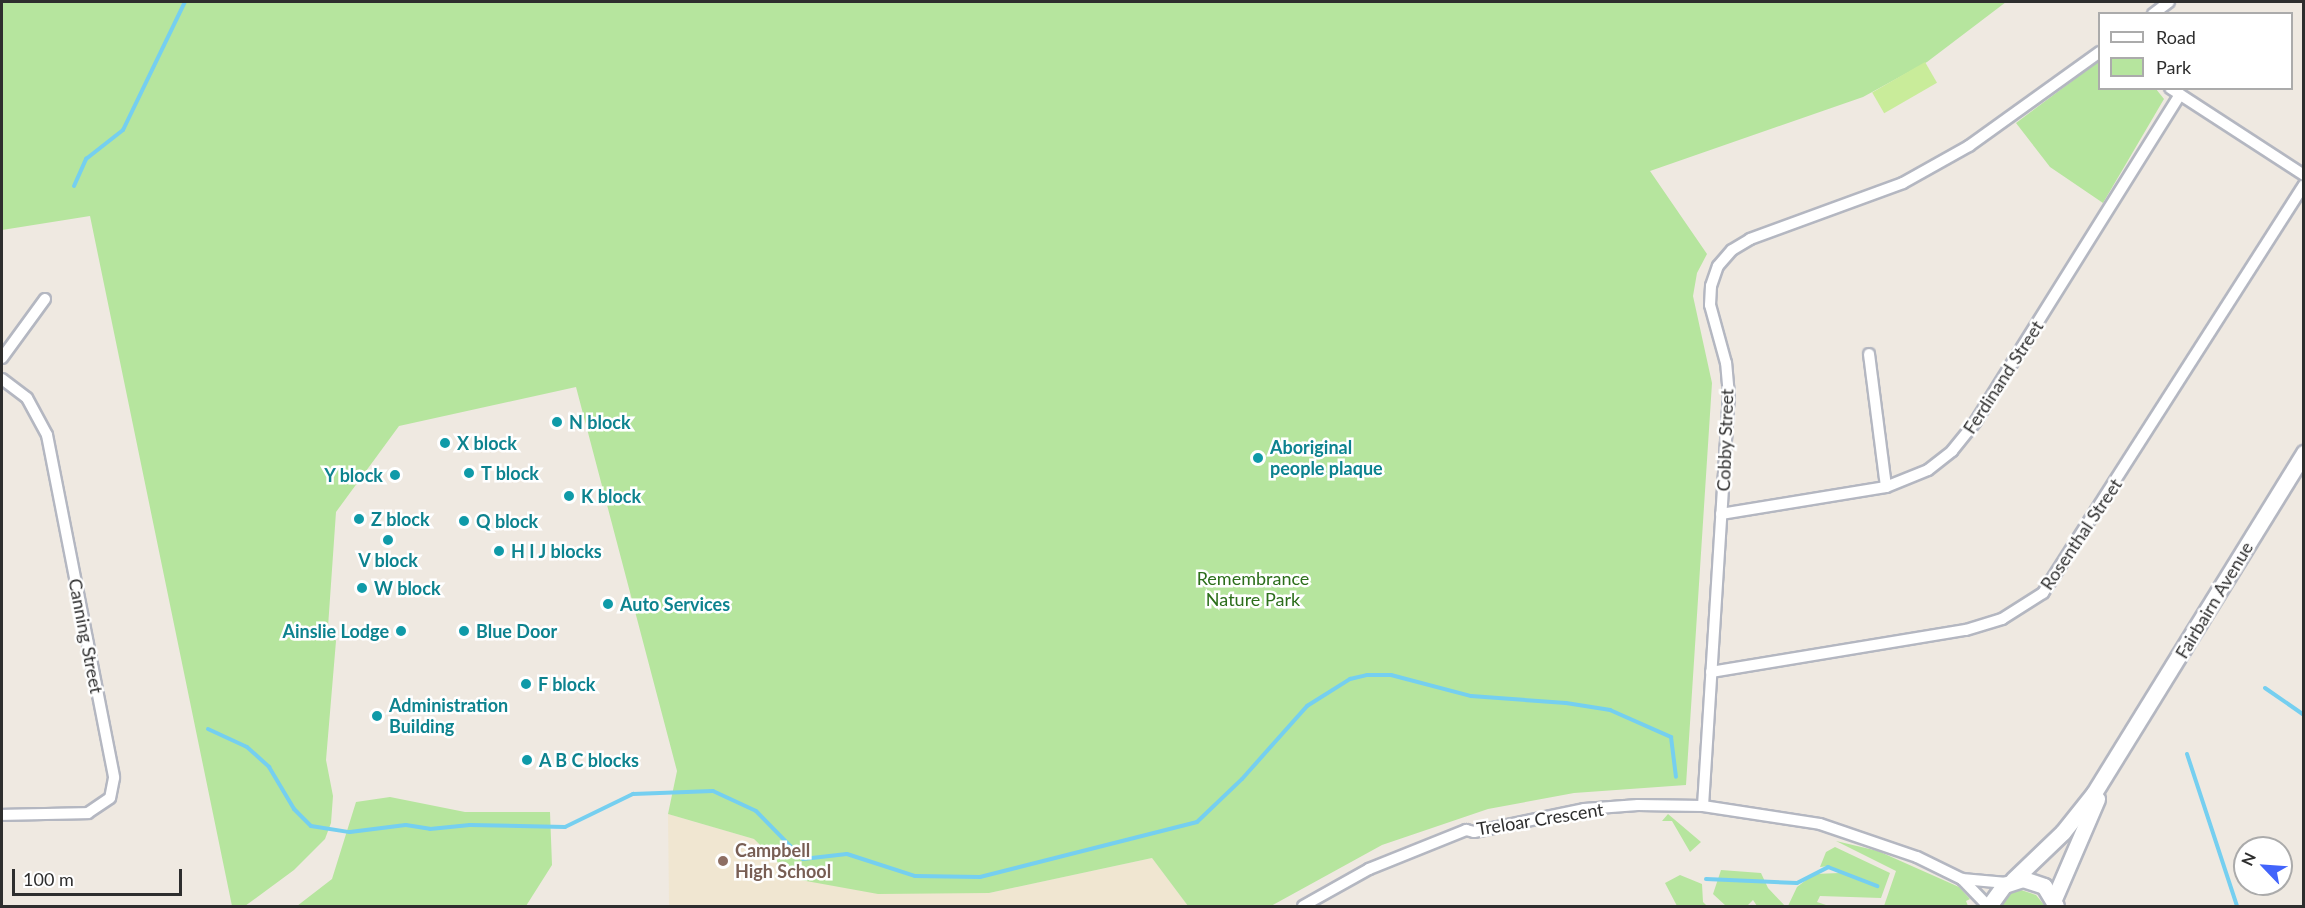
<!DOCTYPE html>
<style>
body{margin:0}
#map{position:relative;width:2305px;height:908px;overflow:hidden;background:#efe9e1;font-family:Lato,sans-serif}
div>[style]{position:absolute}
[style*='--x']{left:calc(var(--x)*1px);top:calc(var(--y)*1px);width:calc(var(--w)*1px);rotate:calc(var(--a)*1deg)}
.education>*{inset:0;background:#f0e6d1}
.green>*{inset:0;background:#b6e59e}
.pitch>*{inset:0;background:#c9ec9a;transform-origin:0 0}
.stream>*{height:4px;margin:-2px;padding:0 2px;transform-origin:2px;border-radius:2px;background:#75cff0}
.roads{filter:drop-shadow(2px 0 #b4b7c1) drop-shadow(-2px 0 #b4b7c1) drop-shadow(0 2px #b4b7c1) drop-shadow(0 -2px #b4b7c1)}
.minor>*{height:10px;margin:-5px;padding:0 5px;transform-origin:5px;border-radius:5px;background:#fff}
.secondary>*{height:15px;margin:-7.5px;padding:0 7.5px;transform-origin:7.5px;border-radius:7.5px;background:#fff}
.dots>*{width:16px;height:16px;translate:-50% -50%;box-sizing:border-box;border:3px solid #fff;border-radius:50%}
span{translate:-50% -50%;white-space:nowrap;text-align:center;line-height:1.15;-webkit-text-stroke:5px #fff;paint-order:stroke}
.street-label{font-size:18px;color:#2e2e2e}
.culture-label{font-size:18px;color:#0d838f;font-weight:700}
.left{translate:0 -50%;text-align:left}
.right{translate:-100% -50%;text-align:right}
.park-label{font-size:18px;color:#2c6e1b}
.education-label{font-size:18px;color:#785e54;font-weight:700}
.frame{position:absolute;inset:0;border:3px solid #2e2e2e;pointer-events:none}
.legend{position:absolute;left:2098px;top:12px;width:195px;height:78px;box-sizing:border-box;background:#fff;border:2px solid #ababab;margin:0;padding:8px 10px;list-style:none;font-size:18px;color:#2e2e2e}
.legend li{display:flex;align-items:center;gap:12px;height:30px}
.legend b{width:30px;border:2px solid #ababab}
.north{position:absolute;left:2233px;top:836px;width:60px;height:60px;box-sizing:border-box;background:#fff;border:2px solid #ababab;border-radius:50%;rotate:295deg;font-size:16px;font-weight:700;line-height:24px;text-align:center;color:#2e2e2e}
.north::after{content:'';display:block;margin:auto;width:21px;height:27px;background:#4264fb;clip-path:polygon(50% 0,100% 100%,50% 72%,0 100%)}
.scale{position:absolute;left:12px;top:869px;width:170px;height:27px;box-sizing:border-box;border:3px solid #2e2e2e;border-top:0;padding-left:8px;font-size:18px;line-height:21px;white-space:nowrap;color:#2e2e2e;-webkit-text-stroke:4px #fff;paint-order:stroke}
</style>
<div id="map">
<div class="education">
<i style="clip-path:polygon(668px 814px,754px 839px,795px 879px,989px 893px,1152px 858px,1188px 906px,669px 906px)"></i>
</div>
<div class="green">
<i style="clip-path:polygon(2px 2px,2006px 2px,1927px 62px,1863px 97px,1650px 171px,1707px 254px,1697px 273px,1693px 296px,1712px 383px,1686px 785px,1574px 793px,1488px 809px,1382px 845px,1271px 906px,1188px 906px,1152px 858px,989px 893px,878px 894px,795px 879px,754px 839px,668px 814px,677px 771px,576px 387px,399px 426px,336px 512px,328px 627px,336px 641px,326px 760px,333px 796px,331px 823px,325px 839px,294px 870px,245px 906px,232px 906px,90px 216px,2px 230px)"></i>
<i style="clip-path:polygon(2099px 61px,2100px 88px,2156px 89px,2164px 99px,2103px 203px,2050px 167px,2016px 123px)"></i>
<i style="clip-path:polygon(390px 797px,465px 812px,550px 812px,552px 865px,526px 906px,297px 906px,332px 879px,356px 802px)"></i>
<i style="clip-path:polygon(1668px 814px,1701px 842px,1690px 852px,1672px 821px,1662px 821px)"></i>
<i style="clip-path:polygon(1836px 841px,1878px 851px,1959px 887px,1970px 899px,1966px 901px,1968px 906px,1884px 906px,1896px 871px)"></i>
<i style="clip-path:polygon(1835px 847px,1890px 873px,1881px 898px,1820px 896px,1817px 902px,1829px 906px,1788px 906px,1797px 887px,1814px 874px,1840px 873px,1829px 866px,1820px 867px,1826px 852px)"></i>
<i style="clip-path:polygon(1721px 870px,1761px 873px,1768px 888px,1785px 906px,1757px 906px,1753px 900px,1747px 906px,1726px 906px,1713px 894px)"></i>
<i style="clip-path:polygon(1680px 875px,1702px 884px,1703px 902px,1707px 906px,1677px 906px,1665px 883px)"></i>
<i style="clip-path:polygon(2021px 890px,2036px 895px,2045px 906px,1998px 906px,2006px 895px)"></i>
</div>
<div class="pitch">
<i style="left:1925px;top:62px;width:24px;height:61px;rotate:60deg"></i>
</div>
<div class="stream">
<i style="--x:74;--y:186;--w:30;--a:-66"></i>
<i style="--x:86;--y:159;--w:47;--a:-38.1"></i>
<i style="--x:123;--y:130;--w:142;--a:-64.2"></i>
<i style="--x:2265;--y:688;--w:47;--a:34.7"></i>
<i style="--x:208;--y:729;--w:43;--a:24.8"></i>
<i style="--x:247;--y:747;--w:30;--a:42"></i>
<i style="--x:269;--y:767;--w:49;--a:59.2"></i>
<i style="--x:294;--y:809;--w:24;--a:45"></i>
<i style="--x:311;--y:826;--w:39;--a:9"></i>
<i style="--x:350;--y:832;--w:56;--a:-7.1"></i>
<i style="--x:406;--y:825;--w:24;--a:9"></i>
<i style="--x:430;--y:829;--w:40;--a:-5.7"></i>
<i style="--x:470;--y:825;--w:95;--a:1.2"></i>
<i style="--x:565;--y:827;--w:76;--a:-25.9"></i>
<i style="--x:633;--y:794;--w:80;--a:-2.1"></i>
<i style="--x:713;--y:791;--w:47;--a:24.9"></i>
<i style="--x:756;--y:811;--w:67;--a:45.6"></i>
<i style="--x:803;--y:859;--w:44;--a:-6.5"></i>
<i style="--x:847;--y:854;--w:71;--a:17.9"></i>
<i style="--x:915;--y:876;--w:65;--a:0.9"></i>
<i style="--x:980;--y:877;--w:224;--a:-14.2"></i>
<i style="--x:1197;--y:822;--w:62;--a:-43.7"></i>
<i style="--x:1242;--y:779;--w:98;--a:-48.3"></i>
<i style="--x:1307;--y:706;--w:51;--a:-32.1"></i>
<i style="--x:1350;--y:679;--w:17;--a:-13"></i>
<i style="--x:1367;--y:675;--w:24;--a:0"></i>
<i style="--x:1391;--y:675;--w:83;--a:14.7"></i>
<i style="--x:1471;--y:696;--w:95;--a:4.2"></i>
<i style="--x:1566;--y:703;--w:45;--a:9"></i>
<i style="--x:1610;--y:710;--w:67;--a:23.9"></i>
<i style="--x:1671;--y:737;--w:40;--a:82.9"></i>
<i style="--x:2187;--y:754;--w:160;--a:71.8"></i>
<i style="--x:1706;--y:879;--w:91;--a:2.5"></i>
<i style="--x:1797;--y:883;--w:35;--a:-27"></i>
<i style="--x:1828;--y:867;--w:53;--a:21.2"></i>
</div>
<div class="roads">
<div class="minor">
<i style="--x:2153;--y:14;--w:20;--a:-37"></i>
<i style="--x:2170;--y:88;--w:160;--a:33"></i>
<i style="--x:1869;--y:354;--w:134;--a:82.7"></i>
<i style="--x:2;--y:358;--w:73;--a:-53.9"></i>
<i style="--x:2;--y:379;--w:31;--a:37"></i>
<i style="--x:27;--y:398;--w:42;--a:61.6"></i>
<i style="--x:47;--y:435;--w:349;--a:78.9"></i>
<i style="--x:114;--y:778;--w:20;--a:101"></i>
<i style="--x:110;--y:798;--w:27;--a:146"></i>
<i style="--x:88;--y:813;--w:86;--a:178.7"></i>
<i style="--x:1721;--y:514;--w:167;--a:-9.3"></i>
<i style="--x:1886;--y:487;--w:45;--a:-22"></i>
<i style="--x:1928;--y:470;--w:31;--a:-38"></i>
<i style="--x:1952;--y:451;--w:38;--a:-51"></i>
<i style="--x:1976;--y:421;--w:385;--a:-58"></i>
<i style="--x:1711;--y:672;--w:258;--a:-9.4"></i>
<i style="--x:1966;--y:630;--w:38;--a:-17"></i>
<i style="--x:2002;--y:619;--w:49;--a:-32.4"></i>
<i style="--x:2043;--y:593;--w:484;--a:-57.4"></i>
<i style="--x:1703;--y:806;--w:411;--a:-86.4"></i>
<i style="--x:1729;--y:396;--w:33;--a:-95"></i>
<i style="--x:1726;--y:363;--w:60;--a:-105.4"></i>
<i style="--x:1710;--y:305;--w:19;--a:-87"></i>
<i style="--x:1711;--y:286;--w:21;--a:-71"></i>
<i style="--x:1718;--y:266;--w:21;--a:-49"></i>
<i style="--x:1732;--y:250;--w:21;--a:-31"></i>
<i style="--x:1750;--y:239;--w:163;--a:-20.1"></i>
<i style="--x:1903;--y:183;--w:76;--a:-29.3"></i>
<i style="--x:1969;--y:146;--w:161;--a:-35.7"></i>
<i style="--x:1962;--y:879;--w:37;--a:46"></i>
<i style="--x:1303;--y:906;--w:76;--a:-29.3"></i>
<i style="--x:1369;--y:869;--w:105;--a:-21.9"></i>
<i style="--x:1466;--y:830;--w:8;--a:14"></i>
<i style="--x:1474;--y:832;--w:112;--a:-11.8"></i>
<i style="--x:1584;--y:809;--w:54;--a:-4.2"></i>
<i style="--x:1638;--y:805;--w:65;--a:0.9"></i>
<i style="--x:1703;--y:806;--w:118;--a:8.7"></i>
<i style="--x:1820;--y:824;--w:102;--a:18.8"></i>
<i style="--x:1917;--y:857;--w:50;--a:26.1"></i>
<i style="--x:1962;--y:879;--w:45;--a:5.1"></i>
</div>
<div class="secondary">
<i style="--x:2013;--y:880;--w:69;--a:-43.8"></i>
<i style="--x:2063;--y:832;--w:50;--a:-51.5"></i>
<i style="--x:2094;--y:793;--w:400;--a:-58.3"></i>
<i style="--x:2054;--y:899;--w:109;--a:-66.7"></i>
<i style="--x:1989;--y:906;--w:26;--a:-54"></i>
<i style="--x:2004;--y:885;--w:20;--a:-18"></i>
<i style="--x:2023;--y:879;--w:22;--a:18"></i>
<i style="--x:2044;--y:886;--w:23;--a:59"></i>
</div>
</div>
<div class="dots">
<i style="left:557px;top:422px;background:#0f9aa8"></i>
<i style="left:445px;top:443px;background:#0f9aa8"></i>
<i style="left:1258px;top:458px;background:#0f9aa8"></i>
<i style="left:469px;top:473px;background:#0f9aa8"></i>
<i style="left:395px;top:475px;background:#0f9aa8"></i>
<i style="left:569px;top:496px;background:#0f9aa8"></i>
<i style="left:359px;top:519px;background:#0f9aa8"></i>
<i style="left:464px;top:521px;background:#0f9aa8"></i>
<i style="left:388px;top:540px;background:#0f9aa8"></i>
<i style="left:499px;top:551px;background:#0f9aa8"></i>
<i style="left:362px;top:588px;background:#0f9aa8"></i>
<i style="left:608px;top:604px;background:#0f9aa8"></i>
<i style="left:401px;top:631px;background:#0f9aa8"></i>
<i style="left:464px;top:631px;background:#0f9aa8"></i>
<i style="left:526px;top:684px;background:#0f9aa8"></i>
<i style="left:377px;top:716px;background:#0f9aa8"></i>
<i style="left:527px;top:760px;background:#0f9aa8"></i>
<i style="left:723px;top:861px;background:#8d6e63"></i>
</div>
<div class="street-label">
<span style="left:2003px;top:377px;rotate:-57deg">Ferdinand Street</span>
<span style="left:1725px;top:440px;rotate:-88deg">Cobby Street</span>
<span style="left:2081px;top:534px;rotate:-56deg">Rosenthal Street</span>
<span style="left:2214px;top:600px;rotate:-59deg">Fairbairn Avenue</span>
<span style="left:86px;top:636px;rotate:79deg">Canning Street</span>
<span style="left:1540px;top:819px;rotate:-9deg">Treloar Crescent</span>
</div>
<div class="culture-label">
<span class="left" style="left:569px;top:422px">N block</span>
<span class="left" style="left:457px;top:443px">X block</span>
<span class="left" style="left:1270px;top:458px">Aboriginal<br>people plaque</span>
<span class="left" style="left:481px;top:473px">T block</span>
<span class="right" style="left:383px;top:475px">Y block</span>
<span class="left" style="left:581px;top:496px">K block</span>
<span class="left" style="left:371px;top:519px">Z block</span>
<span class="left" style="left:476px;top:521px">Q block</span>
<span class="left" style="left:511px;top:551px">H I J blocks</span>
<span style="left:388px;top:560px">V block</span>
<span class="left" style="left:374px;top:588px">W block</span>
<span class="left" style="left:620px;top:604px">Auto Services</span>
<span class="right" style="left:389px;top:631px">Ainslie Lodge</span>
<span class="left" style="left:476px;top:631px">Blue Door</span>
<span class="left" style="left:538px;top:684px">F block</span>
<span class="left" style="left:389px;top:716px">Administration<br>Building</span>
<span class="left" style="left:539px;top:760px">A B C blocks</span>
</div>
<div class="park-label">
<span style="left:1253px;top:589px">Remembrance<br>Nature Park</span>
</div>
<div class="education-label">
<span class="left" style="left:735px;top:861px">Campbell<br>High School</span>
</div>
<div class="frame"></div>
<ul class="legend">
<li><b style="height:8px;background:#fff"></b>Road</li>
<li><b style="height:16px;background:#b6e59e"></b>Park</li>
</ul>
<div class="north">N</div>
<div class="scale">100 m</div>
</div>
